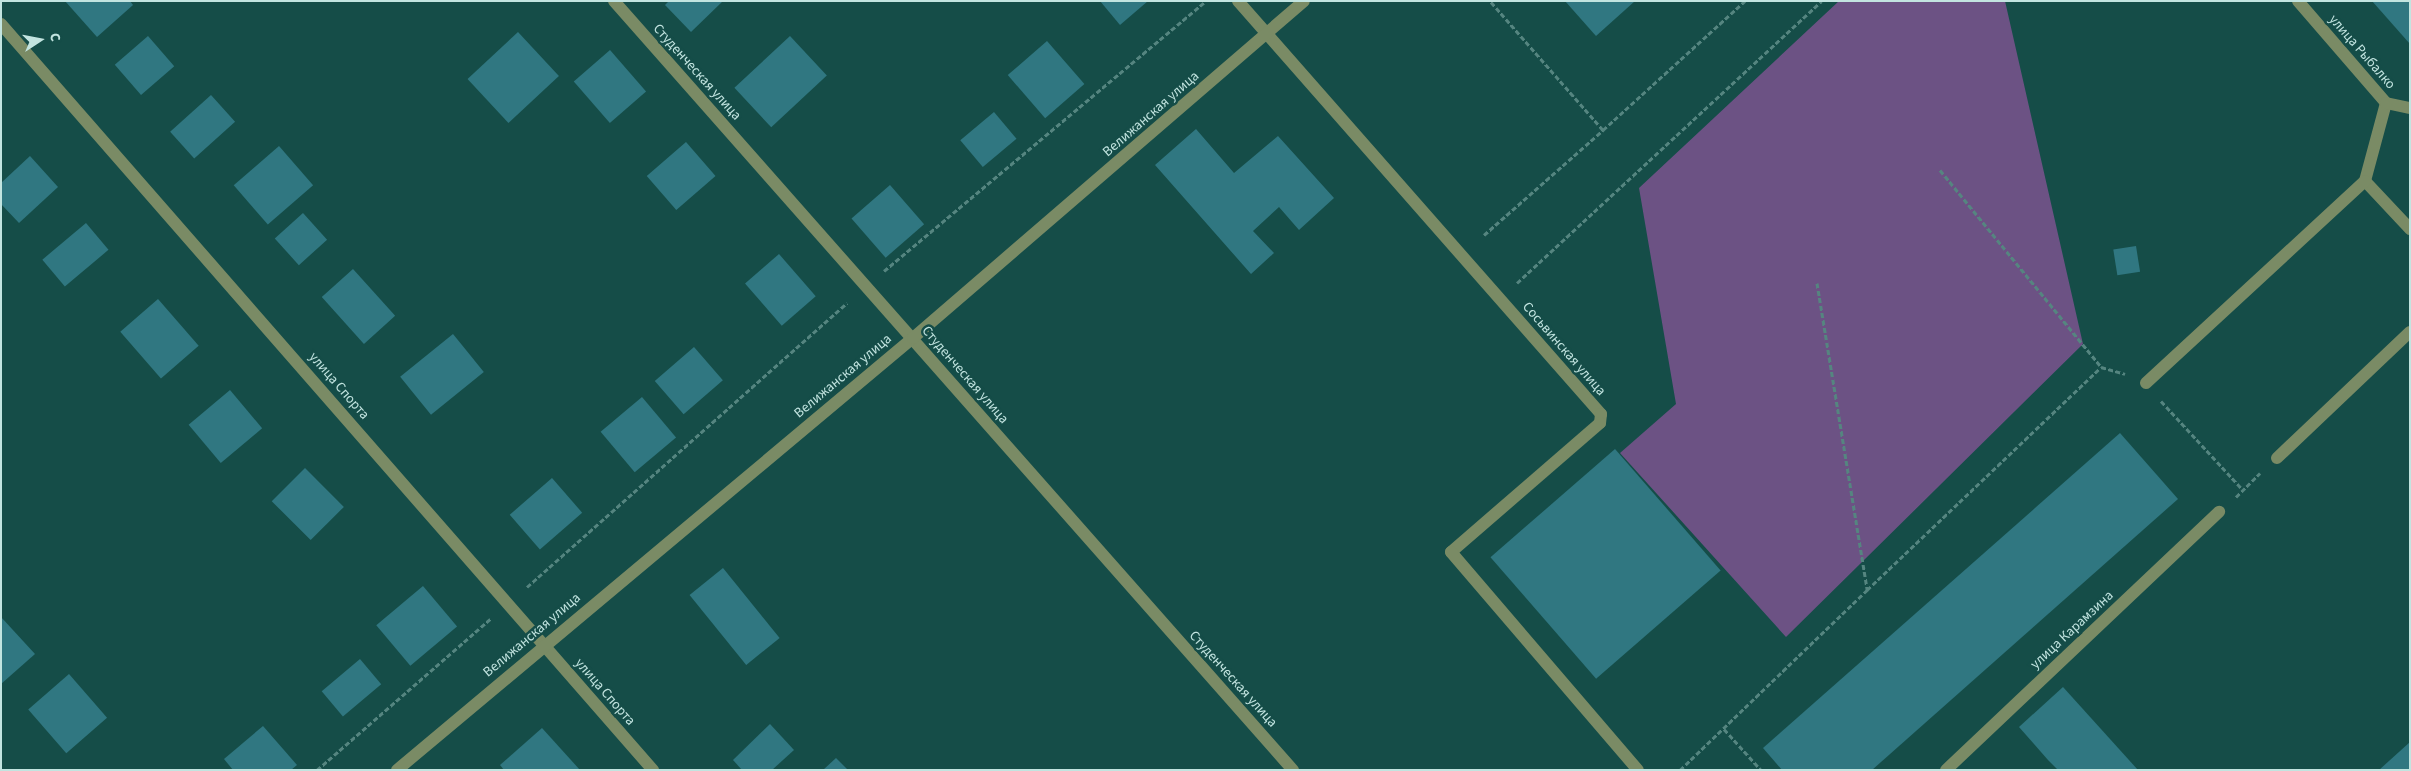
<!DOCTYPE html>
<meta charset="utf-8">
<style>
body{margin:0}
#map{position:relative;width:2411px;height:771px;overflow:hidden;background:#154d48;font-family:"Source Sans 3",sans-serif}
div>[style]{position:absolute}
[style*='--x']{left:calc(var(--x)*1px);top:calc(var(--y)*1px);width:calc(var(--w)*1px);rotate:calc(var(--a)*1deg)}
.green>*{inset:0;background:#6c5284}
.building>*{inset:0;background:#307781;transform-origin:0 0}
.path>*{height:3px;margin-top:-1.5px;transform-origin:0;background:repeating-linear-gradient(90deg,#558580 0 5px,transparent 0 7.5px)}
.minor>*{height:12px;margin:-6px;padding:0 6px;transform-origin:6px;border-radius:6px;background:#7a8b65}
span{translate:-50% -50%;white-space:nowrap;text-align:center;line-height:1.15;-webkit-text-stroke:5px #154d48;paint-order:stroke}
.street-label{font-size:14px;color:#c2e4e0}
.frame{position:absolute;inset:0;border:2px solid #c2e4e0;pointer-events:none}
.north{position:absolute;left:15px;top:15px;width:50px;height:50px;-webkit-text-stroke:4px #154d48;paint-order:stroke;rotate:79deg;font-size:14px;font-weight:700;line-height:20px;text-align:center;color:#c2e4e0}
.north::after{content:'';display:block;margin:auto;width:18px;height:22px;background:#c2e4e0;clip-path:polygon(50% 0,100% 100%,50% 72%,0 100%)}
</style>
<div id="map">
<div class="green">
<i style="clip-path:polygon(1839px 1px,2005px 1px,2083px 344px,1786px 637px,1620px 453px,1676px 404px,1639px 188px)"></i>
</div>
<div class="building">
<i style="clip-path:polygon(65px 1px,130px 1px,133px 5px,97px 37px)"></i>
<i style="clip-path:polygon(669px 1px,723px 1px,691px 32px,665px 5px)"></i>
<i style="clip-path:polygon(1100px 1px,1148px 1px,1120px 25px)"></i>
<i style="clip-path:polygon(1565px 1px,1635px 1px,1596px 36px)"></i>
<i style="clip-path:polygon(2372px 1px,2410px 1px,2410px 44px)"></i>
<i style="left:518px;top:32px;width:60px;height:69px;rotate:47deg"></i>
<i style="left:148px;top:36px;width:40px;height:44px;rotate:49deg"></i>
<i style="left:790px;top:36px;width:54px;height:76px;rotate:47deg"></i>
<i style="left:1047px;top:41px;width:57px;height:52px;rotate:49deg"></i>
<i style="left:610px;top:50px;width:55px;height:48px;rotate:49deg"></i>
<i style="left:211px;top:95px;width:36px;height:55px;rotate:48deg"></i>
<i style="left:994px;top:112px;width:35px;height:44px;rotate:50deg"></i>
<i style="clip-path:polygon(1196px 129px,1234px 173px,1278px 136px,1334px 198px,1299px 230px,1279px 207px,1253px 231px,1274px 253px,1251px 274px,1155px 165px)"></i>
<i style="left:686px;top:142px;width:45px;height:52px;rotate:49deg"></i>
<i style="left:279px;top:146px;width:52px;height:60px;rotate:49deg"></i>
<i style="clip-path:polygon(30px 156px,58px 187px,19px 223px,1px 204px,1px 183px)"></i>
<i style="left:890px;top:185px;width:52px;height:51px;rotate:49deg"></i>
<i style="left:303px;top:213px;width:36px;height:38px;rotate:48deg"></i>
<i style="left:86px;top:223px;width:35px;height:57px;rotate:50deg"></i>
<i style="left:2136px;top:246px;width:26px;height:23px;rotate:81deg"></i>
<i style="left:779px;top:254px;width:56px;height:45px;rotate:49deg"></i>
<i style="left:353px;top:269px;width:63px;height:42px;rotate:48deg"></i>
<i style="left:158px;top:299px;width:62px;height:50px;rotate:49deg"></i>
<i style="left:453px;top:334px;width:49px;height:68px;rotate:51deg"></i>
<i style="left:694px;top:347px;width:44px;height:52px;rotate:49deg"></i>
<i style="left:230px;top:390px;width:50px;height:54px;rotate:50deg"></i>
<i style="left:642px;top:397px;width:53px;height:54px;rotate:50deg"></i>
<i style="clip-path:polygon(2120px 433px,2178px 499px,1872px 770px,1782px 770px,1763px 748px)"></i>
<i style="left:1615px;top:449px;width:161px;height:165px;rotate:49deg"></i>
<i style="left:305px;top:468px;width:55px;height:47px;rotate:45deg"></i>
<i style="left:552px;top:478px;width:46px;height:56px;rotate:49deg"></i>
<i style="left:723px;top:568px;width:90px;height:43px;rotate:51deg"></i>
<i style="left:423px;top:586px;width:53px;height:61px;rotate:50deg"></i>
<i style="clip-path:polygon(1px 617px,35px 654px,1px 684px)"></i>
<i style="left:360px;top:659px;width:33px;height:50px;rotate:50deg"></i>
<i style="left:69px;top:674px;width:58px;height:54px;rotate:49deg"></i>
<i style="clip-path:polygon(2063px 687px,2138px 770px,2058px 770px,2048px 760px,2019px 727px)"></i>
<i style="clip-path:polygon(770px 724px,794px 750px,772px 770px,742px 770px,733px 760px)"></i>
<i style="clip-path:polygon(263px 726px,297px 765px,291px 770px,233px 770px,224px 759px)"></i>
<i style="clip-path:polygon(542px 728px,580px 770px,504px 770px,500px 765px)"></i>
<i style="clip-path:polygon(2410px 742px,2410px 770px,2379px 770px)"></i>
<i style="clip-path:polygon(836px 758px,848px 770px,823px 770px)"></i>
</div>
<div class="path">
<i style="--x:1603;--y:130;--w:192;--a:-42.3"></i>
<i style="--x:1940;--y:170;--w:254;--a:50.7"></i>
<i style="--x:2101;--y:367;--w:25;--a:16"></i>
<i style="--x:1484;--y:235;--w:159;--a:-41.4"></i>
<i style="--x:1603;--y:130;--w:171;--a:-131.2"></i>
<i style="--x:884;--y:271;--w:420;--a:-40"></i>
<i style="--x:1517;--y:283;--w:415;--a:-42.8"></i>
<i style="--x:1817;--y:283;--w:311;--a:80.7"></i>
<i style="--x:1867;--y:590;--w:323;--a:-43.6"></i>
<i style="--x:2161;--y:401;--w:121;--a:47.3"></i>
<i style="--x:2236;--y:497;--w:34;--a:-45"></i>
<i style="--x:527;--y:587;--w:428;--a:-41.6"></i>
<i style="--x:1724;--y:729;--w:55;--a:47.9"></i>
<i style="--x:317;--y:770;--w:230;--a:-41.1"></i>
<i style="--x:1680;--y:770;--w:260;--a:-43.9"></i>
</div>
<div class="minor">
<i style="--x:614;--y:1;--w:1026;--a:48.56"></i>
<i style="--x:1238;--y:1;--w:550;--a:48.69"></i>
<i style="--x:1601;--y:414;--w:9;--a:96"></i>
<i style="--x:1600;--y:423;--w:197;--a:139.1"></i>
<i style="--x:1451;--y:552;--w:287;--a:49.4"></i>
<i style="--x:2298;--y:1;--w:135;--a:49.2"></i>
<i style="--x:2386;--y:103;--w:81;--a:105.1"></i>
<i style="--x:2365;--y:181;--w:66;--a:46.8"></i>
<i style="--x:1;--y:24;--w:991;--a:48.85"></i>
<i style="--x:2386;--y:103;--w:25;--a:12"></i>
<i style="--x:2146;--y:383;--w:298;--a:-42.7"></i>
<i style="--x:2277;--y:458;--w:183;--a:-43.5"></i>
<i style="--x:397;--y:770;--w:673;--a:-39.94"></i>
<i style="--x:913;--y:338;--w:516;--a:-40.76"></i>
<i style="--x:1946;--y:770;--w:376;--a:-43.4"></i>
</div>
<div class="street-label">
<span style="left:2362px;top:52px;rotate:49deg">улица Рыбалко</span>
<span style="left:697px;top:72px;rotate:48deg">Студенческая улица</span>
<span style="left:1151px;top:114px;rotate:-41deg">Велижанская улица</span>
<span style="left:1564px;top:349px;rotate:49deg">Сосьвинская улица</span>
<span style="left:965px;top:375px;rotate:49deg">Студенческая улица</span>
<span style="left:843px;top:376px;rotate:-40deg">Велижанская улица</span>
<span style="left:339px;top:386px;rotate:49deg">улица Спорта</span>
<span style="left:2072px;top:630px;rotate:-43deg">улица Карамзина</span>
<span style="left:532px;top:635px;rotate:-40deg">Велижанская улица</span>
<span style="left:1233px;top:679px;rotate:48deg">Студенческая улица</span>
<span style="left:605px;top:692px;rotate:49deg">улица Спорта</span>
</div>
<div class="frame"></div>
<div class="north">С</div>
</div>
